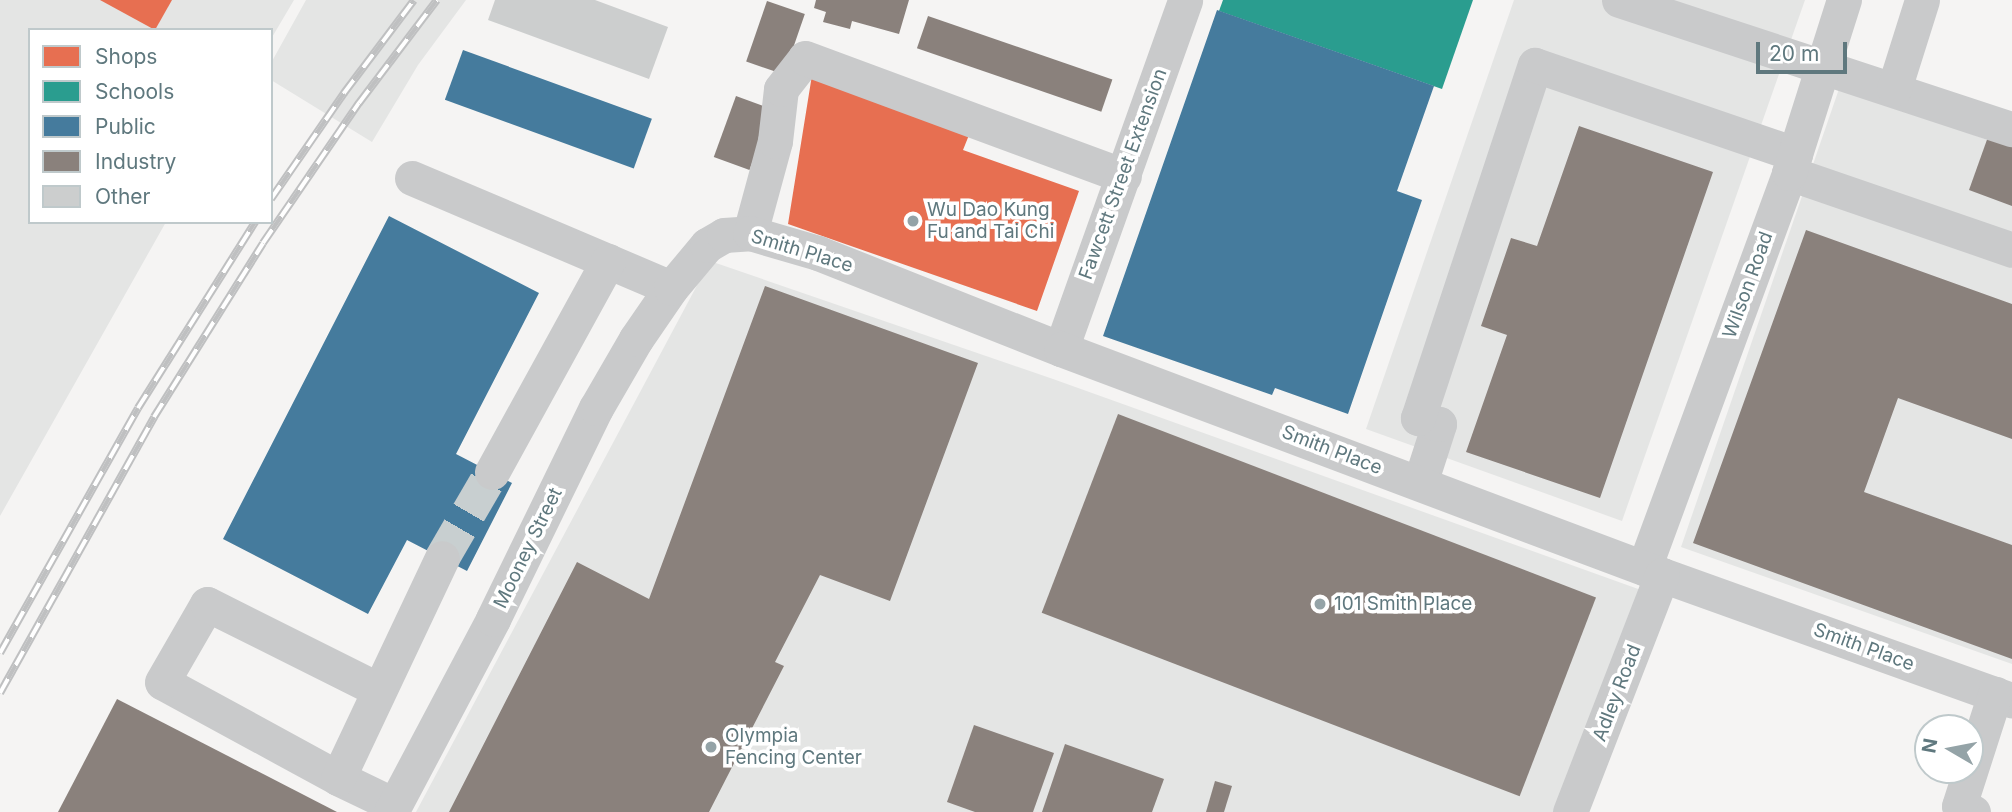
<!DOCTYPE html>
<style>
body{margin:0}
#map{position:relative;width:2012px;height:812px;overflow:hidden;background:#f5f4f3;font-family:Inter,sans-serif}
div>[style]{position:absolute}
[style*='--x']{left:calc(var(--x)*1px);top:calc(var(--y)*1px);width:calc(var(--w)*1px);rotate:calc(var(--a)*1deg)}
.built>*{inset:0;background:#e4e5e4}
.shops>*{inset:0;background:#e76f51}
.schools>*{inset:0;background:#2a9d8f}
.public>*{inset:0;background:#457b9d;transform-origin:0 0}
.industry>*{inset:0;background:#8a817c;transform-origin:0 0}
.building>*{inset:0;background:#cccece}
.minor-tunnel>*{height:35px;margin-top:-17.5px;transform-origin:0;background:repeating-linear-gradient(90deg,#c8cfd0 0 35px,transparent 0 53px)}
.minor>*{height:35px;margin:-17.5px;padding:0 17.5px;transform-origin:17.5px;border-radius:17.5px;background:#c9cacb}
.rail>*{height:8px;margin-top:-4px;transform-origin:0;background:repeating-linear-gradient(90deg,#fff 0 16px,#bfc0c1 0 32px);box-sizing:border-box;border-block:2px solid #bfc0c1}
.dots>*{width:19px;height:19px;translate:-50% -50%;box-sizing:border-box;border:4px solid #fff;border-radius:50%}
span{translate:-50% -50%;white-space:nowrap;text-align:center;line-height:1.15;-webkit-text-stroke:7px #fff;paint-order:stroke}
.street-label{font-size:19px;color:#5f787e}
.poi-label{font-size:19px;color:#5f787e}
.left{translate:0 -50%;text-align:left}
.legend{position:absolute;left:28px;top:28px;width:245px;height:196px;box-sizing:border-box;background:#fff;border:2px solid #bfc9cb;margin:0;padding:9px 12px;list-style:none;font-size:21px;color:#5f787e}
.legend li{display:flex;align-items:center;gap:14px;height:35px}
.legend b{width:35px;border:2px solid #bfc9cb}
.north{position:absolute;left:1914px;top:714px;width:70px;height:70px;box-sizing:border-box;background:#fff;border:2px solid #bfc9cb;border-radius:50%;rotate:280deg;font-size:19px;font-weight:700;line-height:28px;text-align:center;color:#5f787e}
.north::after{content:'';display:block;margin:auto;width:24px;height:32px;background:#94a3a7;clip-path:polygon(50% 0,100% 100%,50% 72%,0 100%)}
.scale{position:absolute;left:1756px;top:42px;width:91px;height:32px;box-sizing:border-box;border:4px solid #5f787e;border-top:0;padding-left:9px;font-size:21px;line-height:24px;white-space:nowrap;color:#5f787e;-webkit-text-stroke:5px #fff;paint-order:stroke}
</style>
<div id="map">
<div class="built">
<i style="clip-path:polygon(0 0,294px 0,271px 39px,271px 30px,30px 30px,30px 222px,166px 222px,0 516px)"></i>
<i style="clip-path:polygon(306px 0,466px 0,418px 65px,372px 142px,271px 80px,271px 63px)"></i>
<i style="clip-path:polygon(1514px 0,1805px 0,1622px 521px,1366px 429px)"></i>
<i style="clip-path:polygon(1840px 86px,2012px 149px,2012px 664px,1681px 547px)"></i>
<i style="clip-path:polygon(710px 261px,1053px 379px,1641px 590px,1563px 812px,416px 812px)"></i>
</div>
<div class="shops">
<i style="clip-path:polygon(100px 0,172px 0,155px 30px)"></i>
<i style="clip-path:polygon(812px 75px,971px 130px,963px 150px,1079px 191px,1037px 311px,788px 224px)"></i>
</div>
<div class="schools">
<i style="clip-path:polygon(1223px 0,1473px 0,1442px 89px,1219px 11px)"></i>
</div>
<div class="public">
<i style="clip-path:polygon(1217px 10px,1434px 86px,1397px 191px,1422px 200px,1348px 414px,1275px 388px,1272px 395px,1103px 336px)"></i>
<i style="left:463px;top:50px;width:201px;height:53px;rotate:20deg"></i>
<i style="clip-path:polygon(389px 216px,539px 293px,456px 454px,512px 483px,467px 571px,407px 540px,368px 614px,223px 539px)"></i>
</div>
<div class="industry">
<i style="clip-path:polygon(816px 0,909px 0,899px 34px,852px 21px,850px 29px,823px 22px,826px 12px,814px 8px)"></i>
<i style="left:767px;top:1px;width:40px;height:64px;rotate:19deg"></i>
<i style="left:928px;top:16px;width:195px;height:34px;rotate:19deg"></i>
<i style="left:736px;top:96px;width:38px;height:65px;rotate:20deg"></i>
<i style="clip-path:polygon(1579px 126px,1713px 172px,1600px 498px,1466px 452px,1507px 335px,1481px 326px,1511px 238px,1537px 246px)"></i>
<i style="clip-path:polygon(1989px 134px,2012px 143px,2012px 206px,1969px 190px)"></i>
<i style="clip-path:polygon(1806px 230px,2012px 304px,2012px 439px,1898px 398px,1864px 492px,2012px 545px,2012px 659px,1693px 543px)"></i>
<i style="clip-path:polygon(765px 286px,978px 363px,890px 601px,820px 575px,775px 662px,784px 666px,709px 812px,449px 812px,577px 562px,649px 599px)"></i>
<i style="left:1118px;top:414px;width:512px;height:213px;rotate:21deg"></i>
<i style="clip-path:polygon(117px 699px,337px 812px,58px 812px)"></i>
<i style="clip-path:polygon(974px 725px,1054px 753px,1033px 812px,975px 812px,947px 802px)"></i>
<i style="clip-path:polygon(1065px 744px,1164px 779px,1152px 812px,1042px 812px)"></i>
<i style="clip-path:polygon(1215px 781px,1232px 786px,1224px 812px,1206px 812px)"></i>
</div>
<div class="building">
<i style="clip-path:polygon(495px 0,595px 0,668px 27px,649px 79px,488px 20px)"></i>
</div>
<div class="minor-tunnel">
<i style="--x:442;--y:558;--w:99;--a:-59.8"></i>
</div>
<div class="minor">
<i style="--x:1619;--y:0;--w:414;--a:18.2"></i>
<i style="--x:1894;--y:89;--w:93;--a:-72.5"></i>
<i style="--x:1789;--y:173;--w:236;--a:19"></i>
<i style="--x:412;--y:178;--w:281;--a:23"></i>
<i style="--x:750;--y:233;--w:95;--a:-74.8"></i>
<i style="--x:775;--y:141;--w:52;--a:-83.4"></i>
<i style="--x:781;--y:89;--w:39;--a:-52"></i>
<i style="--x:805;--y:58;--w:340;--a:20.3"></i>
<i style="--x:1061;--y:349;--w:370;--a:-70.4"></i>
<i style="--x:492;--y:472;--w:241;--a:-61.2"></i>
<i style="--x:1420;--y:483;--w:62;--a:-72.1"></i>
<i style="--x:1439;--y:424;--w:22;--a:-164"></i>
<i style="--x:1418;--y:418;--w:372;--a:-71.7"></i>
<i style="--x:1535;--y:65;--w:275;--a:18.9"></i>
<i style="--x:1644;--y:568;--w:421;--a:-69.8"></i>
<i style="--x:1789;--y:173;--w:182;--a:-72.4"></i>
<i style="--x:338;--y:778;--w:200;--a:-151.4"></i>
<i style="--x:162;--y:682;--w:90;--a:-60"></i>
<i style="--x:207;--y:604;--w:192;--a:26.6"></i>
<i style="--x:394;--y:805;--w:62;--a:-154.3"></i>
<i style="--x:338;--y:778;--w:243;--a:-64.7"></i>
<i style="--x:391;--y:812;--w:218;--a:-62.1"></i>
<i style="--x:493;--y:619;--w:235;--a:-64"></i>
<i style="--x:596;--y:408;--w:80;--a:-59.9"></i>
<i style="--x:636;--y:339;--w:62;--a:-55.5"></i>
<i style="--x:671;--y:288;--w:56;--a:-50.1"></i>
<i style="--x:707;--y:245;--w:20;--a:-30"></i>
<i style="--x:724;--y:235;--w:26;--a:-4"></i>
<i style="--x:750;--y:233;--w:71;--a:16.4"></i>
<i style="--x:818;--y:253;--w:261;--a:21.6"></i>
<i style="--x:1061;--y:349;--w:642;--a:20.61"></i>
<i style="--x:1662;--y:575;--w:372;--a:19.7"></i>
<i style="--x:1570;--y:812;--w:254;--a:-68.8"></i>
<i style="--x:1973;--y:812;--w:15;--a:-157"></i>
<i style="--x:1959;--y:806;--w:118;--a:-72.2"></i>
</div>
<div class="rail">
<i style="--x:271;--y:199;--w:129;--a:-55.4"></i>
<i style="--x:344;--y:93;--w:116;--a:-53"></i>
<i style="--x:0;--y:653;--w:281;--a:-60.6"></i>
<i style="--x:138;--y:408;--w:220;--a:-57.8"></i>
<i style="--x:0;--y:693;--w:316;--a:-60.8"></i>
<i style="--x:154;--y:417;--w:205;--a:-57.9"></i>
<i style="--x:263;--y:243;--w:170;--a:-55.6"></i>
<i style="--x:359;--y:103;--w:129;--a:-52.9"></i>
</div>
<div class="dots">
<i style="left:913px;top:221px;background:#94a3a7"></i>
<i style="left:1320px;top:604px;background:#94a3a7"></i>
<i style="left:711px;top:747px;background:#94a3a7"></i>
</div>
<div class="street-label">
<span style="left:1123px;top:174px;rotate:-70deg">Fawcett Street Extension</span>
<span style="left:802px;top:251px;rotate:17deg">Smith Place</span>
<span style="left:1748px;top:285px;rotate:-70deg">Wilson Road</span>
<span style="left:1332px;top:450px;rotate:21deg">Smith Place</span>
<span style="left:528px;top:548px;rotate:-64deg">Mooney Street</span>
<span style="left:1864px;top:647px;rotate:20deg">Smith Place</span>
<span style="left:1617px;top:693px;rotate:-69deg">Adley Road</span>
</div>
<div class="poi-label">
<span class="left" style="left:927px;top:221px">Wu Dao Kung<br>Fu and Tai Chi</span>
<span class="left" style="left:1334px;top:604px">101 Smith Place</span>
<span class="left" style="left:725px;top:747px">Olympia<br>Fencing Center</span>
</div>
<ul class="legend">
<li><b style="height:19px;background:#e76f51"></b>Shops</li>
<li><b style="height:19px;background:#2a9d8f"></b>Schools</li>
<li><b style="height:19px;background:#457b9d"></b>Public</li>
<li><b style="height:19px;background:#8a817c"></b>Industry</li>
<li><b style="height:19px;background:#cccece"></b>Other</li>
</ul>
<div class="north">N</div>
<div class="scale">20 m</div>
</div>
